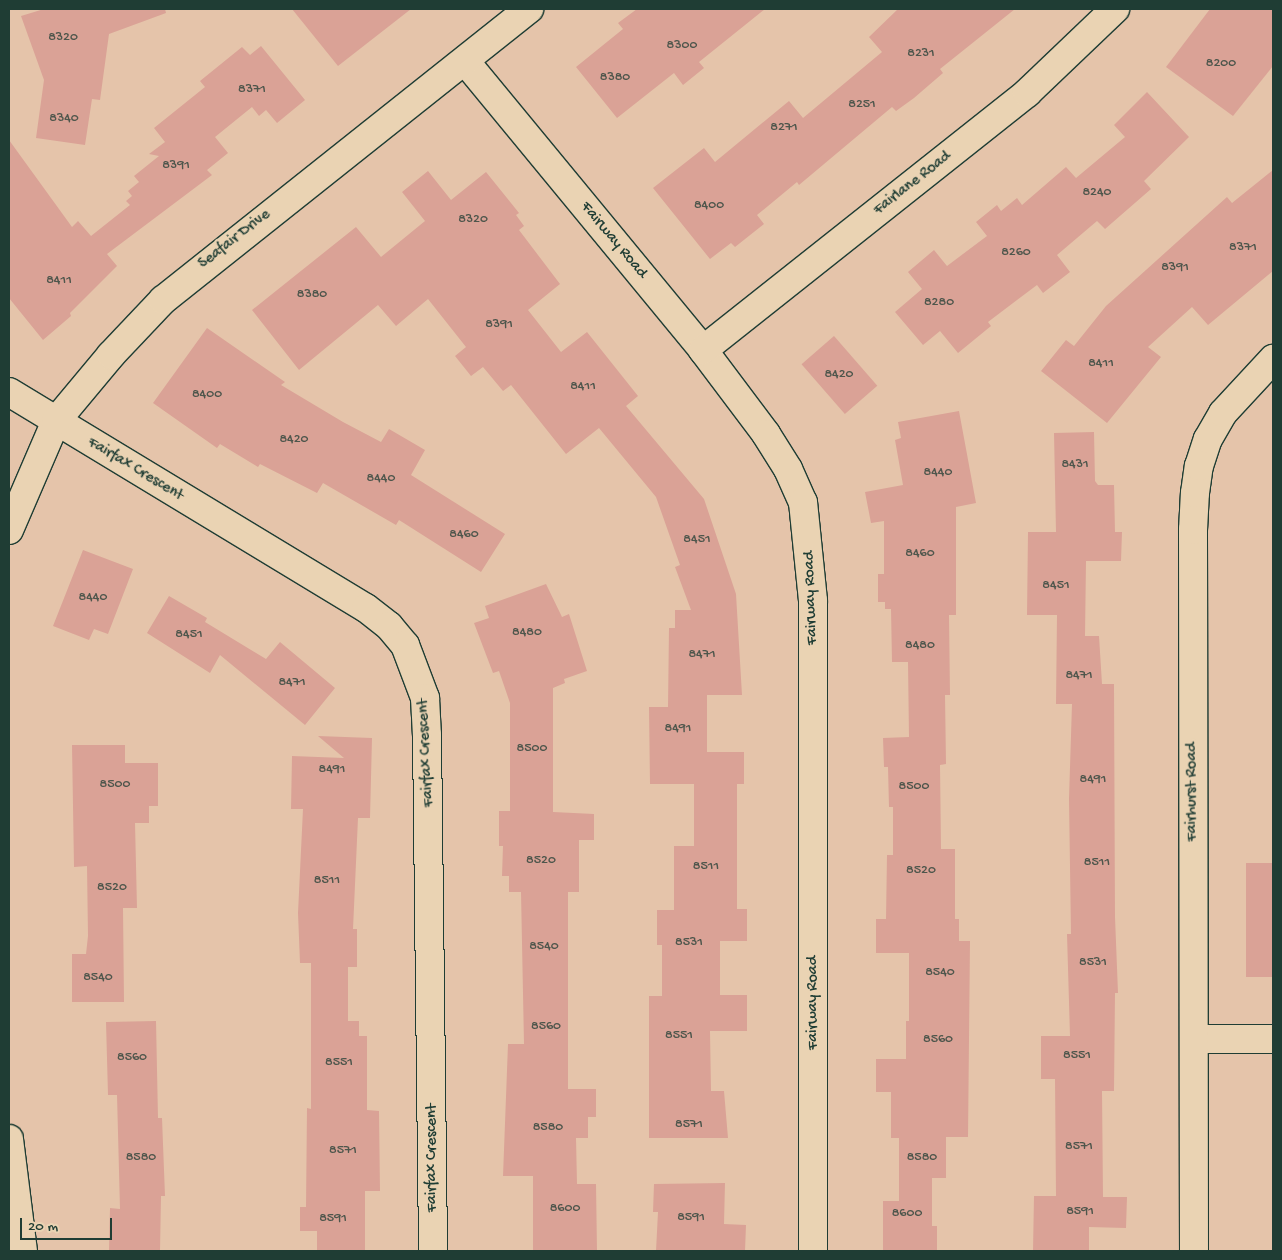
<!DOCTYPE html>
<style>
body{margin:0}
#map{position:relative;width:1282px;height:1260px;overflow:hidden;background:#e5c4aa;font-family:"Gochi Hand",sans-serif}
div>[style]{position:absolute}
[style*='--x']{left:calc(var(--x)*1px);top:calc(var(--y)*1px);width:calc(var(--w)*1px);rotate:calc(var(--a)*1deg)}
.building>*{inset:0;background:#daa296;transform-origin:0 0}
.roads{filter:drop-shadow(1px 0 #1f3d34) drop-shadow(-1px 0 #1f3d34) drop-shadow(0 1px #1f3d34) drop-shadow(0 -1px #1f3d34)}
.minor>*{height:28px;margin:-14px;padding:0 14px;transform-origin:14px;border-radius:14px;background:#ead3b3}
.tertiary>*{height:28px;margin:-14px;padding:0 14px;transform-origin:14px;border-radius:14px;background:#ead3b3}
span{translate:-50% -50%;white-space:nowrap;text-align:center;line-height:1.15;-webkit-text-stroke:4.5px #ead3b3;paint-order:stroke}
.number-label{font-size:14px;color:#4e564c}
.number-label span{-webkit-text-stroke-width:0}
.street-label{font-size:16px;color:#1f3d34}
.frame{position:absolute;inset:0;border:10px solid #1f3d34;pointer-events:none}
.scale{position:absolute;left:20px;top:1218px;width:92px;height:22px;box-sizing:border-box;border:2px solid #1f3d34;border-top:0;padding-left:6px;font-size:15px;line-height:18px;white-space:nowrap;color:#1f3d34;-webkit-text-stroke:4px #ead3b3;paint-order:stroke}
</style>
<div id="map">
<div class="building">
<i style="clip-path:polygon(44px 9px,165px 9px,166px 13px,109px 34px,100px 100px,92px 99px,85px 145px,36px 138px,44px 80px,21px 16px)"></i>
<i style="clip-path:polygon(292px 9px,411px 9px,338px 66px)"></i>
<i style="clip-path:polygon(637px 9px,765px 9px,699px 62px,704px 68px,683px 85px,674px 73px,617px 118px,576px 67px,623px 29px,618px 23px)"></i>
<i style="clip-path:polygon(898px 9px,1015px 9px,940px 69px,943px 73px,914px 98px,896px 111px,892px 107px,799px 185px,797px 182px,757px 215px,764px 224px,735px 247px,731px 243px,710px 259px,653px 188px,704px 148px,715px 162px,789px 101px,803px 118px,882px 52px,869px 37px)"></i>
<i style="clip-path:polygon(1210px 9px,1273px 9px,1273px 66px,1233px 116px,1166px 67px)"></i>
<i style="clip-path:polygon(261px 46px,305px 100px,277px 123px,266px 110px,259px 116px,252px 107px,215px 137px,228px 153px,207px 170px,212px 175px,107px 254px,117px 266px,70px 313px,71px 316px,43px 340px,9px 298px,9px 140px,72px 227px,78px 221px,91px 236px,130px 205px,126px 201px,132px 196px,128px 191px,139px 182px,134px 176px,159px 156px,149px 154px,165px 142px,154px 128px,205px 87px,200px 81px,242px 47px,250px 55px)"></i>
<i style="clip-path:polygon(1147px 92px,1189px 137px,1144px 181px,1151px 189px,1105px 229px,1097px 221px,1057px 255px,1070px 272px,1043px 293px,1037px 285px,988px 322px,991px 326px,958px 353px,940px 331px,923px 345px,895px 312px,922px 289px,908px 272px,934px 250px,947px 266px,987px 236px,976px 222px,997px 205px,1001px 211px,1017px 198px,1022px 205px,1066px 167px,1076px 178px,1125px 137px,1114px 125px)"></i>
<i style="clip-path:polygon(1273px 170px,1273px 271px,1208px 325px,1192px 307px,1148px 347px,1161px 357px,1107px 423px,1041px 371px,1066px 340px,1074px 346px,1106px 306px,1227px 197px,1232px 203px)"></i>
<i style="clip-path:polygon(428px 171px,451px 200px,486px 172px,519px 213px,516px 215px,524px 226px,519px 230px,560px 284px,528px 310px,561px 352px,587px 332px,638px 396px,626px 406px,704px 499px,736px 594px,742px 695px,707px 695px,707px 752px,744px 752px,744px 784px,737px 784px,737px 909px,747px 909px,747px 941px,720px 941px,720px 995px,747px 995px,747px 1031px,710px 1031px,711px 1091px,724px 1091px,728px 1138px,649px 1138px,649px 996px,662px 996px,662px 945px,657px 945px,657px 910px,674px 910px,674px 846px,694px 846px,694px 784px,650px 784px,649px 707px,668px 707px,669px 628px,675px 628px,675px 610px,691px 610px,675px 567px,680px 565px,656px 497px,599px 428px,566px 454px,511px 385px,503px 391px,483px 367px,471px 376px,455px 356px,466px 347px,428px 299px,396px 326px,378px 305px,299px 370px,252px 310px,356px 227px,381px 257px,425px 221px,402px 192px)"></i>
<i style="clip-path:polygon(207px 328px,285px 382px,281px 385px,343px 422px,381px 442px,389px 429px,425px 450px,411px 475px,505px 534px,481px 572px,399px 520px,396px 525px,323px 483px,317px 493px,260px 464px,258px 467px,220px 444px,217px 448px,153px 403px)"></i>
<i style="left:834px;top:336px;width:66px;height:43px;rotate:49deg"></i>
<i style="clip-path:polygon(959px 411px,976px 503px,956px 507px,956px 615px,949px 615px,950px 695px,945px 695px,946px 764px,940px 765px,941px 849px,955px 849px,955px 919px,959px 919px,959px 941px,970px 941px,968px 1137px,946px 1137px,946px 1178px,932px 1178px,932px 1226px,937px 1226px,937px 1251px,883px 1251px,883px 1201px,899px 1201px,899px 1138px,891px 1138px,891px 1092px,876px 1092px,876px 1059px,906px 1059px,906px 1021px,909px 1021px,909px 953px,876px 953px,876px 919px,886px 919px,887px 855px,893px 855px,893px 807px,889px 807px,888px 767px,884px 767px,883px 738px,909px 737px,908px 662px,892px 662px,891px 609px,885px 609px,885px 602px,878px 602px,878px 574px,884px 574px,884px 521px,871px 523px,865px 492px,903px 485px,895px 440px,901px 438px,898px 422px)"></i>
<i style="clip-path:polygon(1094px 432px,1095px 481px,1098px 485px,1114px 485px,1115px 532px,1122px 532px,1121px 561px,1086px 561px,1085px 636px,1099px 636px,1102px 684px,1114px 684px,1115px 917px,1118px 993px,1115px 993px,1114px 1091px,1102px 1091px,1103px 1197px,1127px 1197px,1126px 1228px,1089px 1227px,1089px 1251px,1033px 1251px,1034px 1196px,1056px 1196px,1055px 1079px,1041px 1079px,1041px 1036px,1070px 1036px,1067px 934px,1071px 934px,1069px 799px,1072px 704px,1056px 704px,1057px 615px,1027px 615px,1028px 532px,1056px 532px,1054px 433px)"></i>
<i style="clip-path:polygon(83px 550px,133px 569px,108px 634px,94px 629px,89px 640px,53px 626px)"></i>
<i style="clip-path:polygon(546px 584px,562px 617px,569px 614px,587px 671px,564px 679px,565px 683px,553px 688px,553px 812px,594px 814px,594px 840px,579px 840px,579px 892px,568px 892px,568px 1089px,596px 1089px,596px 1117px,588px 1117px,588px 1138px,576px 1138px,577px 1184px,596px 1184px,597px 1251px,533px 1251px,533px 1176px,503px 1176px,508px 1044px,524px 1044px,521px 892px,509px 892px,509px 876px,502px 876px,503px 846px,499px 846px,499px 811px,510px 811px,510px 703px,499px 671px,493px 673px,474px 623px,489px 618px,485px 606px)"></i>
<i style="clip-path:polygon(169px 596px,207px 618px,205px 622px,266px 659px,280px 642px,335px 688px,305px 725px,220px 655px,210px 673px,147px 633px)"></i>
<i style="clip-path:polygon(318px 736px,372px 738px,370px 818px,358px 818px,353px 929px,357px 929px,357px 967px,348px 967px,348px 1021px,359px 1021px,359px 1036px,367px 1036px,367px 1110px,379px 1111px,380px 1191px,365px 1191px,365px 1251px,317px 1251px,317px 1231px,300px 1231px,300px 1207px,306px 1207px,307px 1108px,311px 1109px,311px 963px,300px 963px,298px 913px,303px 809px,291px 809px,292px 756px,344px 758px)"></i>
<i style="clip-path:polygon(72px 745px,125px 745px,125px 763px,158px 763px,158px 806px,149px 806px,149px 823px,135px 823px,137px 908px,123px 908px,124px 1002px,72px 1002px,72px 954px,86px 954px,88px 936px,87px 866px,74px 867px)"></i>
<i style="left:1273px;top:863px;width:114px;height:27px;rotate:90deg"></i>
<i style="clip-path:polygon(156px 1021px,158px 1118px,162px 1118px,165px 1196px,161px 1196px,160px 1251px,109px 1251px,110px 1208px,120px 1209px,117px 1095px,108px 1095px,106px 1022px)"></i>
<i style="clip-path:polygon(725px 1183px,724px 1224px,746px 1225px,745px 1251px,656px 1251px,658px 1212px,653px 1212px,654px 1184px)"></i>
</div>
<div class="roads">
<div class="minor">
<i style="--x:465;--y:61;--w:374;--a:50.5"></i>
<i style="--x:703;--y:350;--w:105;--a:53.1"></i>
<i style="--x:766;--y:434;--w:41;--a:57.8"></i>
<i style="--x:788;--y:469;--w:36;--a:66"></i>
<i style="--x:803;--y:502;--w:100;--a:84.2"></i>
<i style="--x:813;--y:601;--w:650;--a:90"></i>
<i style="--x:703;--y:350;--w:414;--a:-38.4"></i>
<i style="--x:1027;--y:93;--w:122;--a:-43.7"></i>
<i style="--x:9;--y:392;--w:417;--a:31.2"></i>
<i style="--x:366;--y:608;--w:29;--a:38"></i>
<i style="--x:389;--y:626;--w:25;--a:50"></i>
<i style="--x:405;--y:645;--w:57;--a:69.3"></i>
<i style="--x:425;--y:698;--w:37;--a:87"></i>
<i style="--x:427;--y:735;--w:516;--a:89.33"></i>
<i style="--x:1194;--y:1039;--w:79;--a:0"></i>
<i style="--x:1194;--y:1251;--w:721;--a:-90.08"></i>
<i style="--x:1193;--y:530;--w:37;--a:-87"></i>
<i style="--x:1195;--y:493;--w:27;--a:-82"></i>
<i style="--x:1199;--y:466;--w:28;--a:-72"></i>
<i style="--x:1208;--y:439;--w:30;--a:-60"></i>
<i style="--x:1223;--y:413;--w:74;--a:-47.2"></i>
</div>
<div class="tertiary">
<i style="--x:9;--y:530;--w:119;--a:-66.7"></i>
<i style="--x:56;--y:421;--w:86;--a:-50.2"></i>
<i style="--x:111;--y:355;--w:76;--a:-46.6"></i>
<i style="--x:163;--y:300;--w:468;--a:-38.5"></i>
<i style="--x:9;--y:1139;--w:113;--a:82.9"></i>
</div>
</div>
<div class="number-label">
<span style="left:63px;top:38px">8320</span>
<span style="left:682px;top:46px">8300</span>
<span style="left:921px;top:54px">8231</span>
<span style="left:1221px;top:64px">8200</span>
<span style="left:615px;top:78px">8380</span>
<span style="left:252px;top:90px">8371</span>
<span style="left:862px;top:105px">8251</span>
<span style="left:64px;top:119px">8340</span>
<span style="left:784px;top:128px">8271</span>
<span style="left:176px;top:166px">8391</span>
<span style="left:1097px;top:193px">8240</span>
<span style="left:709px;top:206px">8400</span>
<span style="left:473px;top:220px">8320</span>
<span style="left:1243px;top:248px">8371</span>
<span style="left:1016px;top:253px">8260</span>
<span style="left:1175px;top:268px">8391</span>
<span style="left:59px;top:281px">8411</span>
<span style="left:312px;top:295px">8380</span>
<span style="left:939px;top:303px">8280</span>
<span style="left:499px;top:325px">8391</span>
<span style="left:1101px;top:364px">8411</span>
<span style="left:839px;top:375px">8420</span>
<span style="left:583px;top:387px">8411</span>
<span style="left:207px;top:395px">8400</span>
<span style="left:294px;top:440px">8420</span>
<span style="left:1075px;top:465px">8431</span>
<span style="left:938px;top:473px">8440</span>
<span style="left:381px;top:479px">8440</span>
<span style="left:464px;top:535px">8460</span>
<span style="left:697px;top:540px">8451</span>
<span style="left:920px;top:554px">8460</span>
<span style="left:1056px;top:586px">8451</span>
<span style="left:93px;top:598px">8440</span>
<span style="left:527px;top:633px">8480</span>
<span style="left:189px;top:635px">8451</span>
<span style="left:920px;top:646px">8480</span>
<span style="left:702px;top:655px">8471</span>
<span style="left:1079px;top:676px">8471</span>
<span style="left:292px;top:683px">8471</span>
<span style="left:678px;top:729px">8491</span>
<span style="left:532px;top:749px">8500</span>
<span style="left:332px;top:770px">8491</span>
<span style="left:1093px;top:780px">8491</span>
<span style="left:115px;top:785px">8500</span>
<span style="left:914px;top:787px">8500</span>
<span style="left:541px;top:861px">8520</span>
<span style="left:1097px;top:863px">8511</span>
<span style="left:706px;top:867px">8511</span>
<span style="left:921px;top:871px">8520</span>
<span style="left:327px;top:881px">8511</span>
<span style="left:112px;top:888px">8520</span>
<span style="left:689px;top:943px">8531</span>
<span style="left:544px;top:947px">8540</span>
<span style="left:1093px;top:963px">8531</span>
<span style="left:940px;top:973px">8540</span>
<span style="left:98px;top:978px">8540</span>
<span style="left:546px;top:1027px">8560</span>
<span style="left:679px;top:1036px">8551</span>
<span style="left:938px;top:1040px">8560</span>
<span style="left:1077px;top:1056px">8551</span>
<span style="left:132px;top:1058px">8560</span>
<span style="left:339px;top:1063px">8551</span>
<span style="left:689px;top:1125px">8571</span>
<span style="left:548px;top:1128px">8580</span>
<span style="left:1079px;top:1147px">8571</span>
<span style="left:343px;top:1151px">8571</span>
<span style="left:141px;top:1158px">8580</span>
<span style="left:922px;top:1158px">8580</span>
<span style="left:565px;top:1209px">8600</span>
<span style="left:1080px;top:1212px">8591</span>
<span style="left:907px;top:1214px">8600</span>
<span style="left:691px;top:1218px">8591</span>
<span style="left:333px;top:1219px">8591</span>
</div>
<div class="street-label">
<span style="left:913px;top:184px;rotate:-38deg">Fairlane Road</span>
<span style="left:235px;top:240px;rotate:-38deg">Seafair Drive</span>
<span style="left:613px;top:241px;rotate:50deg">Fairway Road</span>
<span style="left:135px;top:470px;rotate:31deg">Fairfax Crescent</span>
<span style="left:812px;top:598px;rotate:-92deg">Fairway Road</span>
<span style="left:427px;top:753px;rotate:-93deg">Fairfax Crescent</span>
<span style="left:1193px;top:792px;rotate:-90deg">Fairhurst Road</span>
<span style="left:814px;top:1003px;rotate:-90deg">Fairway Road</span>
<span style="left:433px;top:1158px;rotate:-90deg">Fairfax Crescent</span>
</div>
<div class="frame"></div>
<div class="scale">20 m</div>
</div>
